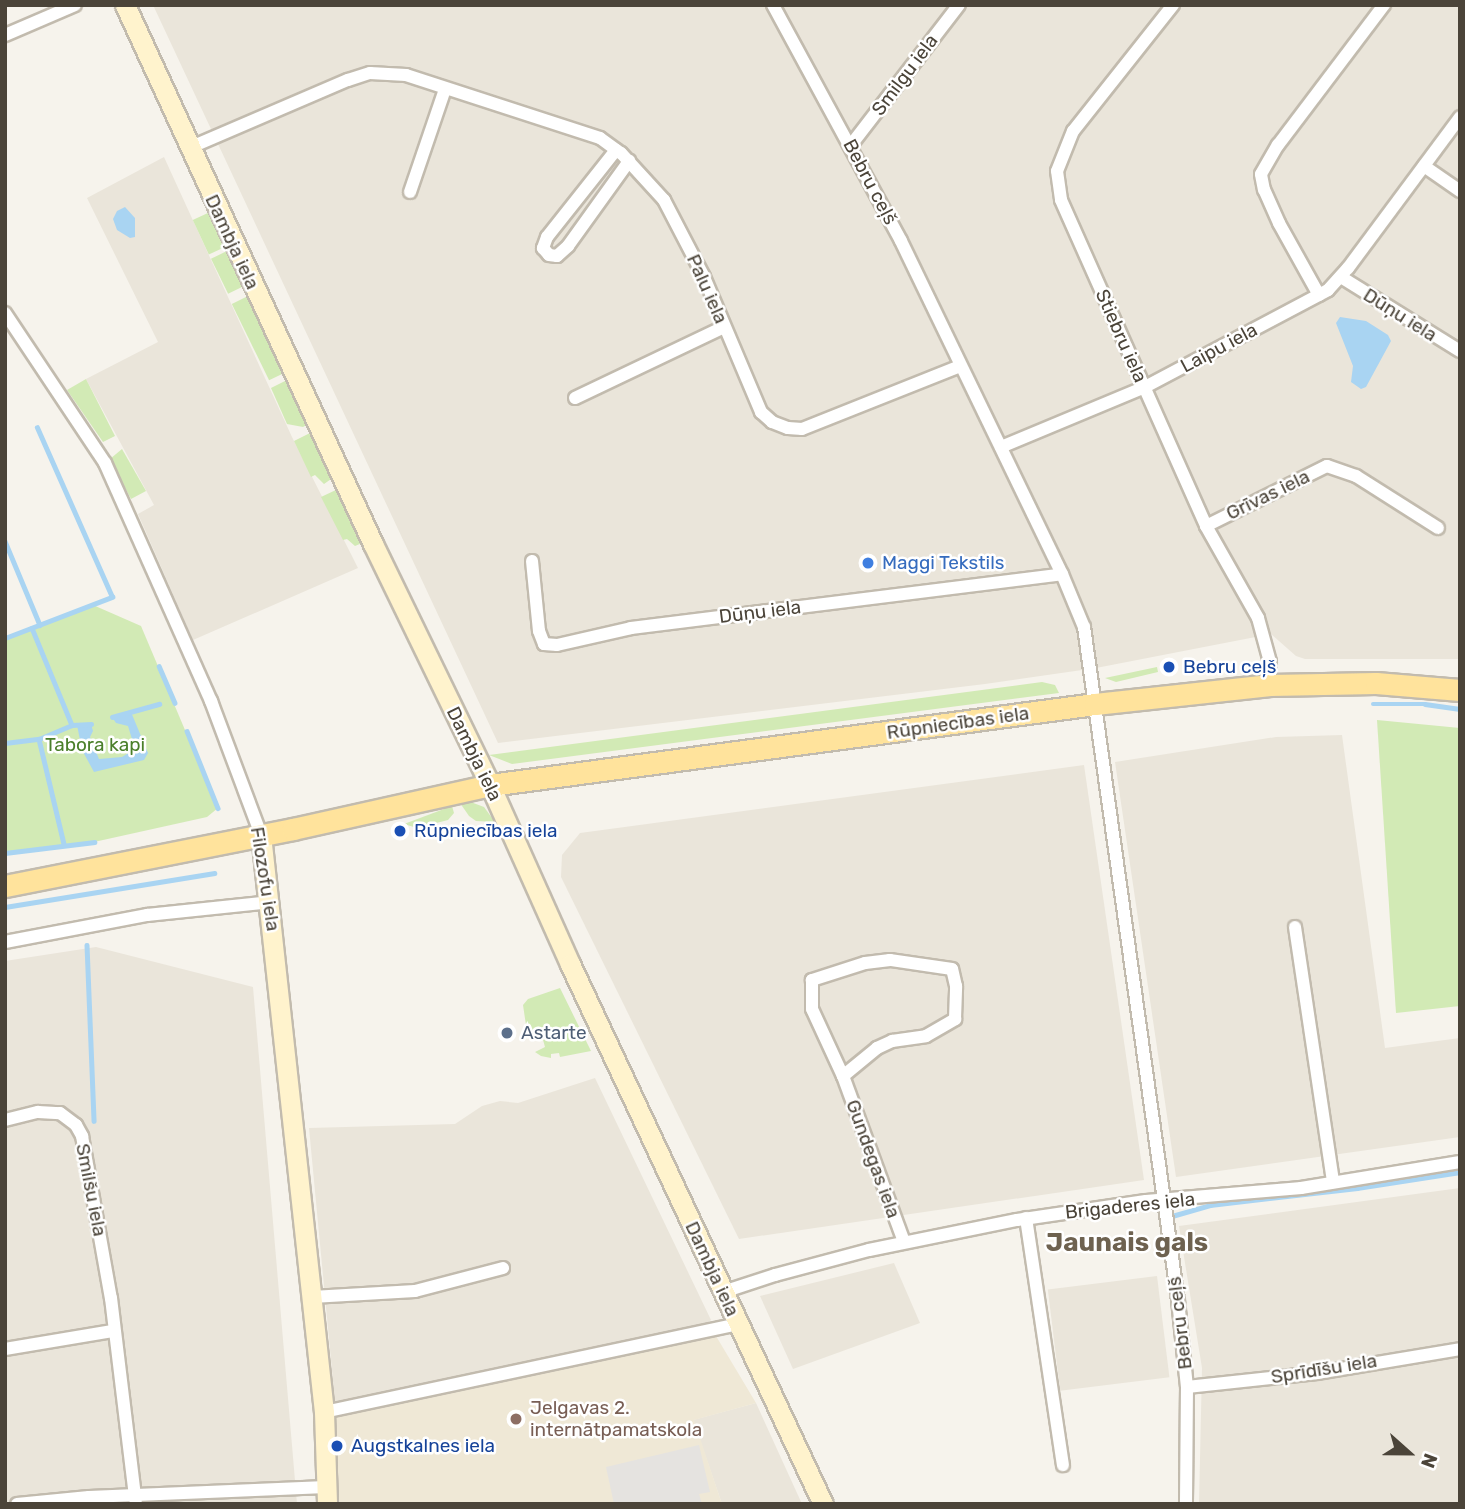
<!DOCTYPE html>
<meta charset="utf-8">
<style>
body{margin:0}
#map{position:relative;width:1465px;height:1509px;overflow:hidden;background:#f6f3ec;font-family:Rubik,sans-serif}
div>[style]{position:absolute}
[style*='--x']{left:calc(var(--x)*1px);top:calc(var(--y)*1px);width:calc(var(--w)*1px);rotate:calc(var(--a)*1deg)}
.residential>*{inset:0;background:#eae5da;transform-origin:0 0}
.education>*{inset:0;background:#efe8d6}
.green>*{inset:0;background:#d2eab5;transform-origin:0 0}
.parking>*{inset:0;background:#e5e3e0}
.water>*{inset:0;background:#a9d4f2}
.stream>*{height:4.5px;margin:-2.25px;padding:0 2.25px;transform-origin:2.25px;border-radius:2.25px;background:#a9d4f2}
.roads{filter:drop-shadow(2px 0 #c2bbae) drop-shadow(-2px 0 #c2bbae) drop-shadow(0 2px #c2bbae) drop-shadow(0 -2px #c2bbae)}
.street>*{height:12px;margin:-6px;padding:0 6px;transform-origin:6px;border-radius:6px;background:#fff}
.secondary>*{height:19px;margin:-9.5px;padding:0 9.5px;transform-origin:9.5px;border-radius:9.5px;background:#fff3cd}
.primary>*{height:21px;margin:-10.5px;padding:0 10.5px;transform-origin:10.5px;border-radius:10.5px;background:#ffe39c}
.dots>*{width:19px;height:19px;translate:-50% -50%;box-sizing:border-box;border:4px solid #fff;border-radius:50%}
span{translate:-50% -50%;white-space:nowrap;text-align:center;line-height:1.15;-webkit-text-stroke:5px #fff;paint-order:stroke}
.street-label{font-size:19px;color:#4b4439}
.shop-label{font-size:19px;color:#366cbe}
.left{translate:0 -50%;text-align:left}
.transit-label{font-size:19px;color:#164399}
.park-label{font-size:19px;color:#4a7f2a}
.service-label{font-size:19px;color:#4e5e75}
.education-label{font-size:19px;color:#785e54}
.district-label{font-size:26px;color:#6e6250;font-weight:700}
.frame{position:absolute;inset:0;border:7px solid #4b4439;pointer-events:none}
.north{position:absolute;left:1374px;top:1418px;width:70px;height:70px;-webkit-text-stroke:5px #fff;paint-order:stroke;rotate:111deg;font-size:19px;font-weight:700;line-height:28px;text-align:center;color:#4b4439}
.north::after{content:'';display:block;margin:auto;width:24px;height:32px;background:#4b4439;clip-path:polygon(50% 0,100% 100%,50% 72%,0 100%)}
</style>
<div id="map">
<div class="residential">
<i style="clip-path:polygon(153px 5px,1460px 5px,1460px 659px,1305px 659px,1296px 656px,1271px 634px,1096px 668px,985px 684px,498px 743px)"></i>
<i style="clip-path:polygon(164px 157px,292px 437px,358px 568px,193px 640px,138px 514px,154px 505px,86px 379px,158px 342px,87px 198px)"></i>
<i style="clip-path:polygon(1342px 735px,1385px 1048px,1460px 1038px,1460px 1137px,1176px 1177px,1115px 762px,1276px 737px)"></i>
<i style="clip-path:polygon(1084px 765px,1144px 1180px,739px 1239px,561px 877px,562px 855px,580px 833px)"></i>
<i style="clip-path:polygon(96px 947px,253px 987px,297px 1504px,5px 1504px,5px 961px)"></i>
<i style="clip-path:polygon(595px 1078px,711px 1320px,704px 1327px,494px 1368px,345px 1405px,335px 1402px,309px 1128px,455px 1124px,482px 1106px,500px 1101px,518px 1103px)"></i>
<i style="clip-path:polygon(1460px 1188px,1460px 1504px,1199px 1504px,1202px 1368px,1179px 1226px)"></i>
<i style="clip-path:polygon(894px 1263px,920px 1323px,793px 1369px,760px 1296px)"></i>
<i style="left:1157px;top:1276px;width:102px;height:110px;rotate:83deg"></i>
<i style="clip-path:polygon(756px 1403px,802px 1504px,722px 1504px,693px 1420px)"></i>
</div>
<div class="education">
<i style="clip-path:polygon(716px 1336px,756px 1403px,694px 1420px,722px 1504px,335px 1504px,334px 1417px)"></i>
</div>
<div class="green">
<i style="left:210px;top:212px;width:38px;height:19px;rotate:65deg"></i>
<i style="left:229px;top:250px;width:39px;height:20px;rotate:64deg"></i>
<i style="left:248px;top:296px;width:85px;height:18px;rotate:64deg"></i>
<i style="clip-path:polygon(86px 379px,115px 436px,103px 442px,67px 390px)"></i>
<i style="clip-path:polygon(287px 380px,310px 423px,303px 427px,287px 424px,271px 388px)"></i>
<i style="clip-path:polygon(312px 432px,334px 477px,324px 484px,315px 475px,311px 477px,294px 441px)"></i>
<i style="clip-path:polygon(122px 449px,146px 491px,131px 499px,110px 459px)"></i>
<i style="clip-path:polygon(338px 489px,367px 541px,355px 546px,347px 539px,343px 540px,321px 497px)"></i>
<i style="clip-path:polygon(93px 605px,141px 626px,218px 808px,207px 817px,94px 842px,5px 853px,5px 638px)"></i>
<i style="clip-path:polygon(1157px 667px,1158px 672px,1116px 682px,1105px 678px)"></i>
<i style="clip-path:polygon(1042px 682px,1055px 685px,1059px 693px,512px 764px,489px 755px)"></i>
<i style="clip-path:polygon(1377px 720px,1460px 728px,1460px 1006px,1396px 1013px)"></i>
<i style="clip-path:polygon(468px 801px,484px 807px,495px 822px,476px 821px,469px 816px,460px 803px)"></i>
<i style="clip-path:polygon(452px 806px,454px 813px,448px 820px,417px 828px,404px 824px)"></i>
<i style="clip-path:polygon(560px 988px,591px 1051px,560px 1057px,559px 1053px,551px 1054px,551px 1058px,541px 1056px,535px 1052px,545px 1047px,540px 1029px,527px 1032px,523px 1005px,528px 999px)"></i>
</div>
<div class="parking">
<i style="clip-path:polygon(699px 1445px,710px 1492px,699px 1494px,702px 1504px,614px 1504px,606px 1467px)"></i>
</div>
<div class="water">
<i style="clip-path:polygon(125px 207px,135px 218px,135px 237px,130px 238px,117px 230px,113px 219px,117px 211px)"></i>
<i style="clip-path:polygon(1340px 317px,1366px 321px,1388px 335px,1391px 341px,1366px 387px,1361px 389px,1351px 382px,1353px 366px,1336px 323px)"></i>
<i style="clip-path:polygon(131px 712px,148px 753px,144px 760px,94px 772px,82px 750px,77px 725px,91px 724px,93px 731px,90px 737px,99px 759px,122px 757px,135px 749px,128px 726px,116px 723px,112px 717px)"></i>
</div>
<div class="stream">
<i style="--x:5;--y:541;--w:91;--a:67.4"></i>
<i style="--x:32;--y:628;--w:105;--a:67.6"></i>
<i style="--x:5;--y:638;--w:115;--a:-21"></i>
<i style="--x:112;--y:597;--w:185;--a:-113.9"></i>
<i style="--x:159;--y:666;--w:40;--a:66.6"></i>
<i style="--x:1373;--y:704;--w:52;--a:0"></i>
<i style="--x:1425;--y:704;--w:35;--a:8"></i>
<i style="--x:112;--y:717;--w:49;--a:-15.5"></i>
<i style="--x:187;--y:731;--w:83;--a:68.1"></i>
<i style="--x:39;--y:739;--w:108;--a:76.6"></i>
<i style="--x:5;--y:743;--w:34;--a:-7"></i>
<i style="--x:39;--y:739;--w:36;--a:-23"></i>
<i style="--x:72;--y:725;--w:19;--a:-3"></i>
<i style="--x:5;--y:853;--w:90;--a:-7"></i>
<i style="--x:5;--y:907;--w:212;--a:-9.2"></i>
<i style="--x:87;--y:945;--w:176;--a:87.7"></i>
<i style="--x:1172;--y:1216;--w:40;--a:-16"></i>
<i style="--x:1210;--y:1205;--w:148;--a:-6.6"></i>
<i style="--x:1357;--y:1188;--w:104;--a:-8.8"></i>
</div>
<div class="roads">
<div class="street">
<i style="--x:773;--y:5;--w:268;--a:61.5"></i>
<i style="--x:901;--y:241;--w:370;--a:64.2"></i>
<i style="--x:1062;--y:574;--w:57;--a:67.5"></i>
<i style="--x:1084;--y:627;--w:680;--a:82.05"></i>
<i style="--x:1178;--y:1300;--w:87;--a:84.1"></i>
<i style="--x:1187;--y:1387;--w:117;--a:90.5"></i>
<i style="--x:1173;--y:5;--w:161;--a:128.4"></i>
<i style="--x:1073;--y:131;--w:43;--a:111.8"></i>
<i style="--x:1057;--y:171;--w:29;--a:82"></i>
<i style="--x:1061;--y:200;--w:357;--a:66"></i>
<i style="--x:1206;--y:526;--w:106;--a:60.5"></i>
<i style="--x:1258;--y:618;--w:46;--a:74.7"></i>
<i style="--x:1270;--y:662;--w:23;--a:90"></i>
<i style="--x:5;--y:35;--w:76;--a:-23.2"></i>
<i style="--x:851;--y:145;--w:177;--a:-52.4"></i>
<i style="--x:189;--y:148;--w:173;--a:-23.2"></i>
<i style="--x:348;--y:80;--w:23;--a:-18"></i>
<i style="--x:370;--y:73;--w:36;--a:3"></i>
<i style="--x:406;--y:75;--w:204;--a:18"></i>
<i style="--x:600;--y:138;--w:26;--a:36"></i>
<i style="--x:621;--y:153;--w:64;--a:47.5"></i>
<i style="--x:664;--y:200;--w:87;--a:62.5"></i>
<i style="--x:704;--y:277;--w:147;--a:67.1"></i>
<i style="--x:761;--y:412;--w:15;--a:42"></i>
<i style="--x:772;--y:422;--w:17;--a:21"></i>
<i style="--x:788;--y:428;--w:14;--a:4"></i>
<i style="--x:802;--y:429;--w:170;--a:-21.7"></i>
<i style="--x:616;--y:150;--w:111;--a:128.4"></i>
<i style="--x:547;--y:237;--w:12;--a:110"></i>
<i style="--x:543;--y:248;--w:9;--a:49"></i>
<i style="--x:549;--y:255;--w:8;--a:7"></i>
<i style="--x:557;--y:256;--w:15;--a:-42"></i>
<i style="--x:568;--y:246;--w:105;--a:-54.3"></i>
<i style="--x:1424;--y:166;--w:44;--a:34.8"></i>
<i style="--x:410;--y:192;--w:109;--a:-71.2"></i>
<i style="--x:1341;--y:277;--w:140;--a:31.9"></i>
<i style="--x:1319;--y:295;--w:82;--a:-119.1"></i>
<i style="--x:1279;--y:223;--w:36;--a:-114"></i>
<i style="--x:1264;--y:190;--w:16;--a:-101"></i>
<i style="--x:1261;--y:174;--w:34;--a:-60"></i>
<i style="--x:1278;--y:145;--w:176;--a:-52.9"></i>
<i style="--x:5;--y:313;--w:180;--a:56.3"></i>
<i style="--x:105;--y:463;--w:261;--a:66"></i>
<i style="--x:211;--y:701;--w:143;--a:69.5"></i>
<i style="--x:575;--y:398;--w:165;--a:-25.5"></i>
<i style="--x:1001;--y:447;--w:156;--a:-22.6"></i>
<i style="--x:1145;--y:387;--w:207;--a:-27.9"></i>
<i style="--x:1328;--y:290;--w:30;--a:-48"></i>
<i style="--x:1348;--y:268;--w:188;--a:-53.4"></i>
<i style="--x:1206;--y:526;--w:135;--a:-26.4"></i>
<i style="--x:1327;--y:466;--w:31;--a:19"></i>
<i style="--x:1356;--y:476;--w:97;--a:32.4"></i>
<i style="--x:532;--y:561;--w:70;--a:84.3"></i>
<i style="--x:539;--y:631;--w:14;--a:69"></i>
<i style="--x:544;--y:644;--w:13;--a:4"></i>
<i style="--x:557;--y:645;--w:76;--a:-12.9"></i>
<i style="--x:631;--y:628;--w:434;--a:-7.1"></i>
<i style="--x:1295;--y:927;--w:258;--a:81.5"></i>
<i style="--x:5;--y:942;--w:145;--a:-10.8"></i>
<i style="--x:147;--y:915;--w:125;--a:-6"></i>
<i style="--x:843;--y:1076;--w:44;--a:-39.5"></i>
<i style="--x:877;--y:1048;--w:17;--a:-25"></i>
<i style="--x:892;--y:1041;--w:34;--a:-8"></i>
<i style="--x:926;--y:1036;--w:34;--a:-30"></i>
<i style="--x:955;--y:1019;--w:33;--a:-88"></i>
<i style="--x:956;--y:986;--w:17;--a:-103"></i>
<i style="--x:952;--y:969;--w:63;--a:-171.7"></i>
<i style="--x:890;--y:960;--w:25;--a:173"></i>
<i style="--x:865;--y:963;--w:56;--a:162.2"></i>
<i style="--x:812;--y:980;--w:29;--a:90"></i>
<i style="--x:812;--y:1009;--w:74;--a:65.2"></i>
<i style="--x:843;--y:1076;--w:177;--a:69.8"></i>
<i style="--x:5;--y:1120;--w:34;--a:-14"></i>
<i style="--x:38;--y:1112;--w:22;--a:3"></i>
<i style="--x:60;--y:1113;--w:20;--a:37"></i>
<i style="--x:76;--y:1125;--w:13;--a:61"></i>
<i style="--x:82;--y:1136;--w:165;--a:79.9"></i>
<i style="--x:111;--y:1298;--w:208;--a:83.1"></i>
<i style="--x:1026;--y:1218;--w:250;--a:81.5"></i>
<i style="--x:723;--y:1292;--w:55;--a:-18.1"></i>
<i style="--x:775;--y:1275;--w:97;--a:-14.9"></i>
<i style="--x:869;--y:1250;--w:151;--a:-11.5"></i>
<i style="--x:1017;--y:1220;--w:130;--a:-8.4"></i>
<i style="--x:1146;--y:1201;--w:156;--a:-4.8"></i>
<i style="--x:1301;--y:1188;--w:161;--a:-9.3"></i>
<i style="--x:312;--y:1297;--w:103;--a:-3.3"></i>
<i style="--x:415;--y:1291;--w:91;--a:-14.6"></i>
<i style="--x:5;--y:1349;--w:109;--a:-9.5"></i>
<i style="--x:1187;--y:1387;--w:131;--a:-6.1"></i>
<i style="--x:1317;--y:1373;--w:145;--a:-9.5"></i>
<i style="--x:324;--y:1412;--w:423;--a:-12"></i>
<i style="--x:17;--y:1504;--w:72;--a:-5.6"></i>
<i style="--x:89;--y:1497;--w:237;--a:-2.4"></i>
</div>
<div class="secondary">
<i style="--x:125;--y:5;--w:593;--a:65.29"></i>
<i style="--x:373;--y:544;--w:268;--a:64.1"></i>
<i style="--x:490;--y:785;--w:196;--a:65.9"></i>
<i style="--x:570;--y:964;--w:596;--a:64.9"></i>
<i style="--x:261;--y:835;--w:580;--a:83.77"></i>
<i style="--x:324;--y:1412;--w:92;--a:88.1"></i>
</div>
<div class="primary">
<i style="--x:5;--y:886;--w:294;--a:-11.2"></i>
<i style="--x:293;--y:829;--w:202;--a:-12.6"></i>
<i style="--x:490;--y:785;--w:610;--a:-7.63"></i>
<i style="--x:1095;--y:704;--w:176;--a:-6.2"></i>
<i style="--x:1270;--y:685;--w:106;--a:-1.1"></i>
<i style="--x:1376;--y:683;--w:84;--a:4.8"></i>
</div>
</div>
<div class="dots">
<i style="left:868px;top:563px;background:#3f7fe0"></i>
<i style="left:1169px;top:667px;background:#1a4fb4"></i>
<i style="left:400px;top:831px;background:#1a4fb4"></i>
<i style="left:507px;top:1033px;background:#5c6f8a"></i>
<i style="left:516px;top:1419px;background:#8d6e63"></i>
<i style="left:337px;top:1446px;background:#1a4fb4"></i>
</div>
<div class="street-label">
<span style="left:905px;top:75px;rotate:-53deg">Smilgu iela</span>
<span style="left:870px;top:182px;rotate:62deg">Bebru ceļš</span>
<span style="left:232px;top:242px;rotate:65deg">Dambja iela</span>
<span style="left:707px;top:289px;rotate:66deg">Palu iela</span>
<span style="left:1400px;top:315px;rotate:32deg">Dūņu iela</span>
<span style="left:1121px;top:336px;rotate:66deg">Stiebru iela</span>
<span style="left:1219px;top:348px;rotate:-28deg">Laipu iela</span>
<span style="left:1268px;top:495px;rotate:-26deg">Grīvas iela</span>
<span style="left:760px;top:612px;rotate:-7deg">Dūņu iela</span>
<span style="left:958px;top:723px;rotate:-8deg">Rūpniecības iela</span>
<span style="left:474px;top:754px;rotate:64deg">Dambja iela</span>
<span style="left:265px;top:879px;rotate:81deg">Filozofu iela</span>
<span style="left:873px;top:1159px;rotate:70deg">Gundegas iela</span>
<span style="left:91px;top:1190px;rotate:79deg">Smilšu iela</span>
<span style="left:1130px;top:1206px;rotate:-6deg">Brigaderes iela</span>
<span style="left:712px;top:1269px;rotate:65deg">Dambja iela</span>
<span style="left:1180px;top:1323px;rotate:-97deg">Bebru ceļš</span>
<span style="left:1324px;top:1369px;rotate:-9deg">Sprīdīšu iela</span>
</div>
<div class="shop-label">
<span class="left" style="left:882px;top:563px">Maggi Tekstils</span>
</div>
<div class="transit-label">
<span class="left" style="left:1183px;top:667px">Bebru ceļš</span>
<span class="left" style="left:414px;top:831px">Rūpniecības iela</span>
<span class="left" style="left:351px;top:1446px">Augstkalnes iela</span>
</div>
<div class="park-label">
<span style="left:95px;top:745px">Tabora kapi</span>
</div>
<div class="service-label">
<span class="left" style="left:521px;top:1033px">Astarte</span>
</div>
<div class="education-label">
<span class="left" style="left:530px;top:1419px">Jelgavas 2.<br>internātpamatskola</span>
</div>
<div class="district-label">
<span style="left:1127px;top:1243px">Jaunais gals</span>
</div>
<div class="frame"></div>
<div class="north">N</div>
</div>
